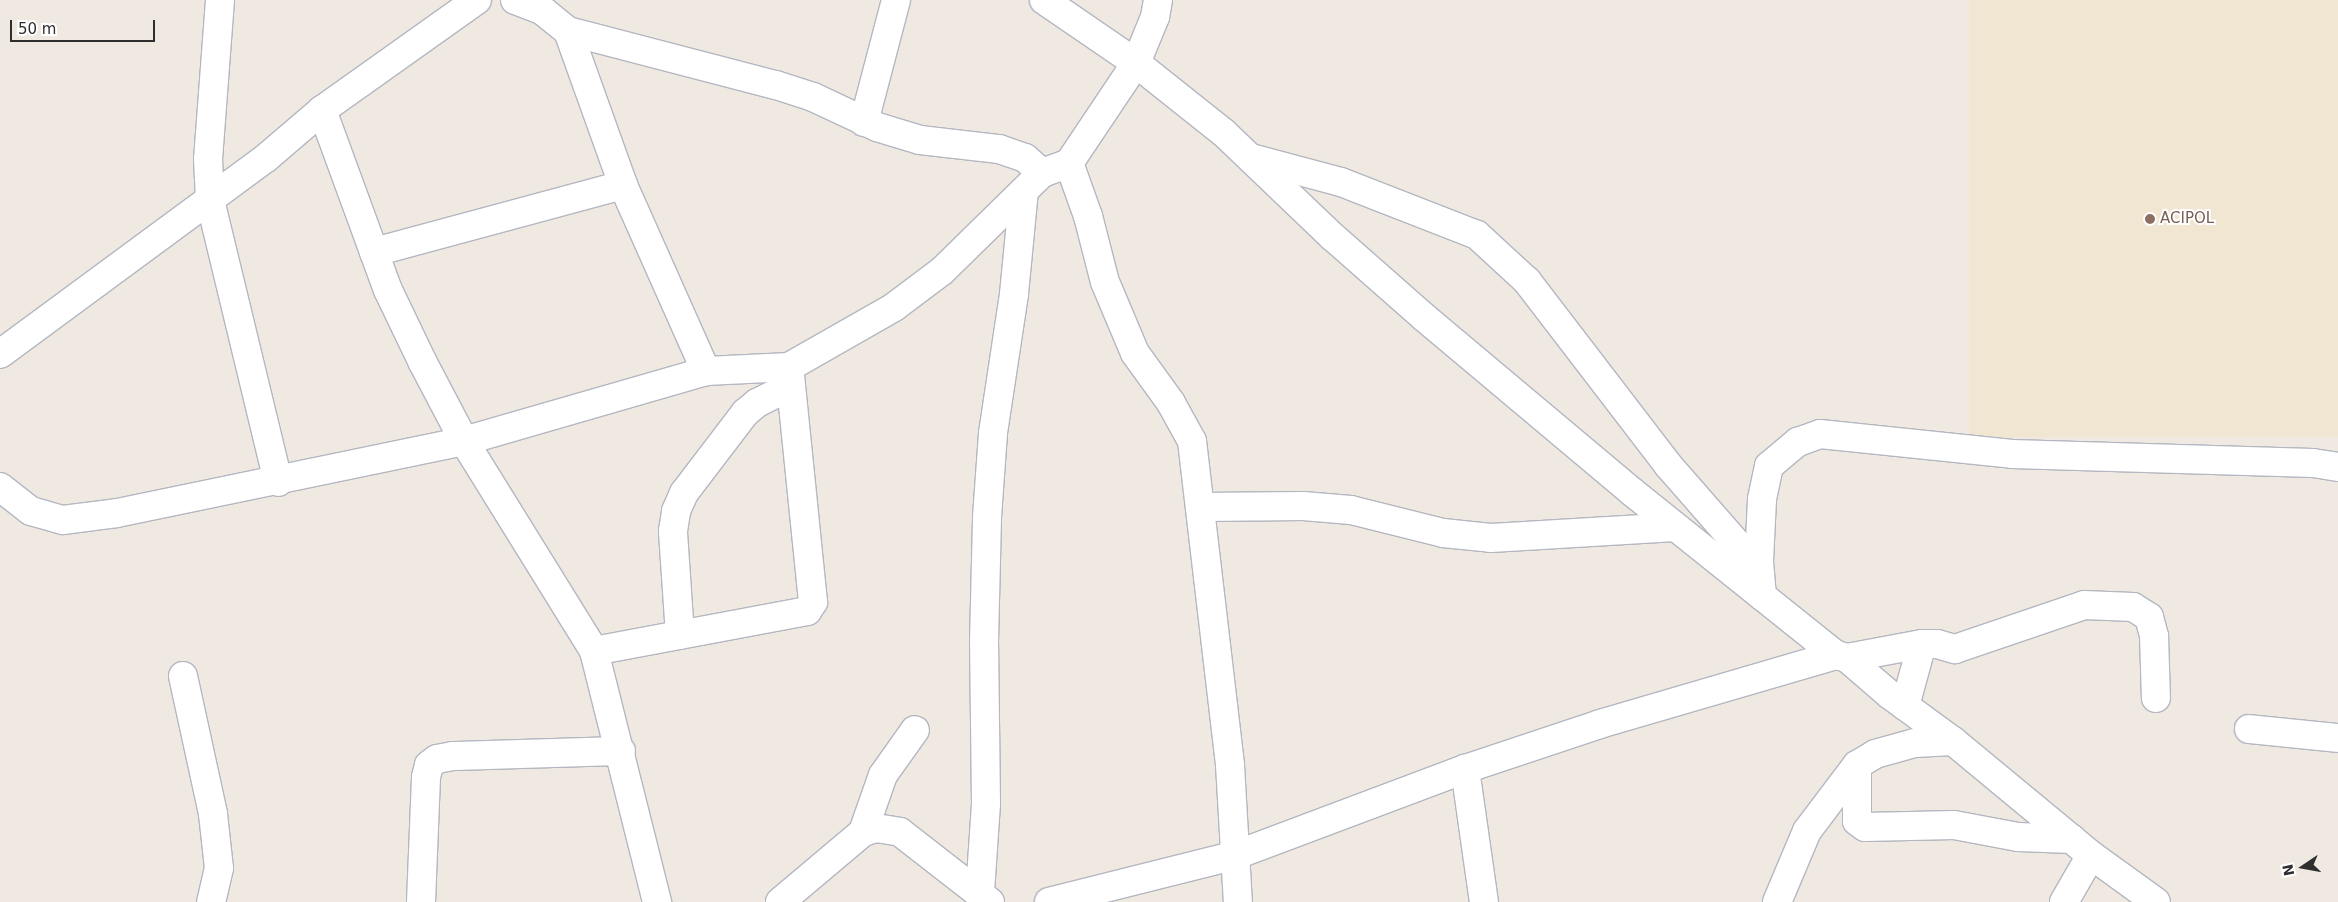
<!DOCTYPE html>
<style>
body{margin:0}
#map{position:relative;width:2338px;height:902px;overflow:hidden;background:#efe9e1;font-family:"DejaVu Sans",sans-serif}
div>[style]{position:absolute}
[style*='--x']{left:calc(var(--x)*1px);top:calc(var(--y)*1px);width:calc(var(--w)*1px);rotate:calc(var(--a)*1deg)}
.education>*{inset:0;background:#f0e6d1;transform-origin:0 0}
.roads{filter:drop-shadow(1px 0 #b4b7c1) drop-shadow(-1px 0 #b4b7c1) drop-shadow(0 1px #b4b7c1) drop-shadow(0 -1px #b4b7c1)}
.minor>*{height:28px;margin:-14px;padding:0 14px;transform-origin:14px;border-radius:14px;background:#fff}
.dots>*{width:14px;height:14px;translate:-50% -50%;box-sizing:border-box;border:2px solid #fff;border-radius:50%}
span{translate:-50% -50%;white-space:nowrap;text-align:center;line-height:1.15;-webkit-text-stroke:4px #fff;paint-order:stroke}
.education-label{font-size:15px;color:#785e54}
.left{translate:0 -50%;text-align:left}
.north{position:absolute;left:2278px;top:842px;width:50px;height:50px;-webkit-text-stroke:4px #fff;paint-order:stroke;rotate:258deg;font-size:14px;font-weight:700;line-height:20px;text-align:center;color:#2e2e2e}
.north::after{content:'';display:block;margin:auto;width:18px;height:22px;background:#2e2e2e;clip-path:polygon(50% 0,100% 100%,50% 72%,0 100%)}
.scale{position:absolute;left:10px;top:20px;width:145px;height:22px;box-sizing:border-box;border:2px solid #2e2e2e;border-top:0;padding-left:6px;font-size:15px;line-height:18px;white-space:nowrap;color:#2e2e2e;-webkit-text-stroke:4px #fff;paint-order:stroke}
</style>
<div id="map">
<div class="education">
<i style="left:1969px;top:0;width:369px;height:437px"></i>
</div>
<div class="roads">
<div class="minor">
<i style="--x:220;--y:0;--w:159;--a:94.3"></i>
<i style="--x:208;--y:159;--w:41;--a:87.2"></i>
<i style="--x:210;--y:200;--w:290;--a:76.4"></i>
<i style="--x:515;--y:0;--w:30;--a:21"></i>
<i style="--x:543;--y:11;--w:32;--a:39"></i>
<i style="--x:568;--y:31;--w:164;--a:70.3"></i>
<i style="--x:623;--y:185;--w:204;--a:66"></i>
<i style="--x:1044;--y:0;--w:112;--a:34.4"></i>
<i style="--x:1136;--y:63;--w:112;--a:38.5"></i>
<i style="--x:1224;--y:133;--w:151;--a:43.7"></i>
<i style="--x:1333;--y:237;--w:123;--a:41.4"></i>
<i style="--x:1425;--y:318;--w:269;--a:40"></i>
<i style="--x:1631;--y:491;--w:263;--a:38.7"></i>
<i style="--x:1836;--y:655;--w:11;--a:15"></i>
<i style="--x:1847;--y:658;--w:57;--a:40.7"></i>
<i style="--x:1890;--y:695;--w:78;--a:36.1"></i>
<i style="--x:1953;--y:741;--w:179;--a:39.6"></i>
<i style="--x:2091;--y:855;--w:80;--a:35.9"></i>
<i style="--x:1158;--y:0;--w:17;--a:100"></i>
<i style="--x:1155;--y:17;--w:50;--a:112.4"></i>
<i style="--x:1136;--y:63;--w:120;--a:123.8"></i>
<i style="--x:1069;--y:163;--w:56;--a:70.3"></i>
<i style="--x:1088;--y:216;--w:68;--a:75.6"></i>
<i style="--x:1105;--y:282;--w:77;--a:67.1"></i>
<i style="--x:1135;--y:353;--w:62;--a:54.2"></i>
<i style="--x:1171;--y:403;--w:43;--a:61.1"></i>
<i style="--x:1192;--y:441;--w:326;--a:83.3"></i>
<i style="--x:1230;--y:765;--w:137;--a:86.7"></i>
<i style="--x:568;--y:31;--w:215;--a:14.6"></i>
<i style="--x:776;--y:85;--w:39;--a:18"></i>
<i style="--x:813;--y:97;--w:71;--a:25.1"></i>
<i style="--x:877;--y:127;--w:45;--a:16.8"></i>
<i style="--x:920;--y:140;--w:80;--a:6.5"></i>
<i style="--x:999;--y:149;--w:28;--a:19"></i>
<i style="--x:1025;--y:158;--w:23;--a:41"></i>
<i style="--x:322;--y:110;--w:192;--a:69.9"></i>
<i style="--x:388;--y:290;--w:81;--a:64.4"></i>
<i style="--x:423;--y:363;--w:88;--a:62.3"></i>
<i style="--x:464;--y:441;--w:247;--a:58.2"></i>
<i style="--x:594;--y:651;--w:259;--a:75.9"></i>
<i style="--x:864;--y:122;--w:126;--a:-75.3"></i>
<i style="--x:1251;--y:158;--w:93;--a:14.9"></i>
<i style="--x:1341;--y:182;--w:146;--a:21.3"></i>
<i style="--x:1477;--y:235;--w:68;--a:42.6"></i>
<i style="--x:1527;--y:281;--w:232;--a:52.5"></i>
<i style="--x:1668;--y:465;--w:108;--a:48.8"></i>
<i style="--x:1739;--y:546;--w:25;--a:37"></i>
<i style="--x:374;--y:252;--w:258;--a:-15.1"></i>
<i style="--x:0;--y:354;--w:330;--a:-36.4"></i>
<i style="--x:266;--y:158;--w:74;--a:-40.6"></i>
<i style="--x:322;--y:110;--w:190;--a:-35.4"></i>
<i style="--x:0;--y:487;--w:39;--a:38"></i>
<i style="--x:31;--y:511;--w:33;--a:16"></i>
<i style="--x:63;--y:520;--w:54;--a:-7.4"></i>
<i style="--x:117;--y:513;--w:354;--a:-11.7"></i>
<i style="--x:464;--y:441;--w:252;--a:-16.1"></i>
<i style="--x:706;--y:371;--w:83;--a:-2.8"></i>
<i style="--x:789;--y:367;--w:121;--a:-29.7"></i>
<i style="--x:894;--y:307;--w:60;--a:-36.9"></i>
<i style="--x:942;--y:271;--w:140;--a:-44.4"></i>
<i style="--x:1042;--y:173;--w:29;--a:-20"></i>
<i style="--x:1201;--y:507;--w:102;--a:-0.6"></i>
<i style="--x:1303;--y:506;--w:48;--a:4.8"></i>
<i style="--x:1351;--y:510;--w:95;--a:14"></i>
<i style="--x:1443;--y:533;--w:48;--a:5.9"></i>
<i style="--x:1491;--y:538;--w:185;--a:-3.4"></i>
<i style="--x:1762;--y:596;--w:35;--a:-95"></i>
<i style="--x:1759;--y:561;--w:62;--a:-87.2"></i>
<i style="--x:1762;--y:499;--w:34;--a:-78"></i>
<i style="--x:1769;--y:466;--w:38;--a:-40"></i>
<i style="--x:1798;--y:442;--w:23;--a:-20"></i>
<i style="--x:1820;--y:434;--w:193;--a:5.9"></i>
<i style="--x:2012;--y:454;--w:301;--a:1.7"></i>
<i style="--x:2313;--y:463;--w:25;--a:9"></i>
<i style="--x:680;--y:635;--w:104;--a:-93.9"></i>
<i style="--x:673;--y:531;--w:20;--a:-81"></i>
<i style="--x:676;--y:511;--w:20;--a:-66"></i>
<i style="--x:684;--y:493;--w:101;--a:-52.7"></i>
<i style="--x:745;--y:413;--w:16;--a:-40"></i>
<i style="--x:757;--y:403;--w:36;--a:-27"></i>
<i style="--x:594;--y:651;--w:217;--a:-10.6"></i>
<i style="--x:807;--y:611;--w:11;--a:-56"></i>
<i style="--x:813;--y:602;--w:236;--a:-95.8"></i>
<i style="--x:1847;--y:658;--w:76;--a:-10.6"></i>
<i style="--x:1922;--y:644;--w:15;--a:0"></i>
<i style="--x:1937;--y:644;--w:19;--a:16"></i>
<i style="--x:1955;--y:649;--w:136;--a:-18.8"></i>
<i style="--x:2084;--y:605;--w:49;--a:2.3"></i>
<i style="--x:2133;--y:607;--w:19;--a:32"></i>
<i style="--x:2149;--y:617;--w:20;--a:75"></i>
<i style="--x:2154;--y:636;--w:62;--a:88.2"></i>
<i style="--x:183;--y:676;--w:141;--a:77.7"></i>
<i style="--x:213;--y:814;--w:54;--a:83.7"></i>
<i style="--x:219;--y:868;--w:35;--a:103"></i>
<i style="--x:1905;--y:706;--w:64;--a:-74.7"></i>
<i style="--x:2249;--y:729;--w:89;--a:5.8"></i>
<i style="--x:1857;--y:765;--w:56;--a:90"></i>
<i style="--x:1857;--y:821;--w:10;--a:37"></i>
<i style="--x:1865;--y:827;--w:89;--a:-1.3"></i>
<i style="--x:1954;--y:825;--w:65;--a:10.6"></i>
<i style="--x:2018;--y:837;--w:54;--a:2.1"></i>
<i style="--x:1465;--y:769;--w:134;--a:81.9"></i>
<i style="--x:863;--y:832;--w:14;--a:-17"></i>
<i style="--x:876;--y:828;--w:24;--a:9"></i>
<i style="--x:900;--y:832;--w:114;--a:37.9"></i>
<i style="--x:980;--y:892;--w:89;--a:-86.1"></i>
<i style="--x:986;--y:803;--w:161;--a:-90.7"></i>
<i style="--x:984;--y:642;--w:125;--a:-88.6"></i>
<i style="--x:987;--y:517;--w:84;--a:-85.9"></i>
<i style="--x:993;--y:433;--w:141;--a:-81.4"></i>
<i style="--x:1014;--y:294;--w:103;--a:-84.5"></i>
<i style="--x:421;--y:902;--w:125;--a:-87.7"></i>
<i style="--x:426;--y:777;--w:12;--a:-76"></i>
<i style="--x:429;--y:765;--w:10;--a:-37"></i>
<i style="--x:437;--y:759;--w:16;--a:-11"></i>
<i style="--x:453;--y:756;--w:168;--a:-1.7"></i>
<i style="--x:780;--y:902;--w:109;--a:-40.1"></i>
<i style="--x:863;--y:832;--w:60;--a:-70.7"></i>
<i style="--x:883;--y:775;--w:55;--a:-54.6"></i>
<i style="--x:1049;--y:902;--w:193;--a:-14.1"></i>
<i style="--x:1236;--y:855;--w:245;--a:-20.6"></i>
<i style="--x:1465;--y:769;--w:142;--a:-18.4"></i>
<i style="--x:1600;--y:724;--w:246;--a:-16.3"></i>
<i style="--x:1777;--y:902;--w:77;--a:-67.1"></i>
<i style="--x:1807;--y:831;--w:83;--a:-52.9"></i>
<i style="--x:1857;--y:765;--w:21;--a:-31"></i>
<i style="--x:1875;--y:754;--w:41;--a:-15.4"></i>
<i style="--x:1915;--y:743;--w:38;--a:-3"></i>
<i style="--x:2064;--y:902;--w:54;--a:-60.1"></i>
</div>
</div>
<div class="dots">
<i style="left:2150px;top:219px;background:#8d6e63"></i>
</div>
<div class="education-label">
<span class="left" style="left:2160px;top:219px">ACIPOL</span>
</div>
<div class="north">N</div>
<div class="scale">50 m</div>
</div>
